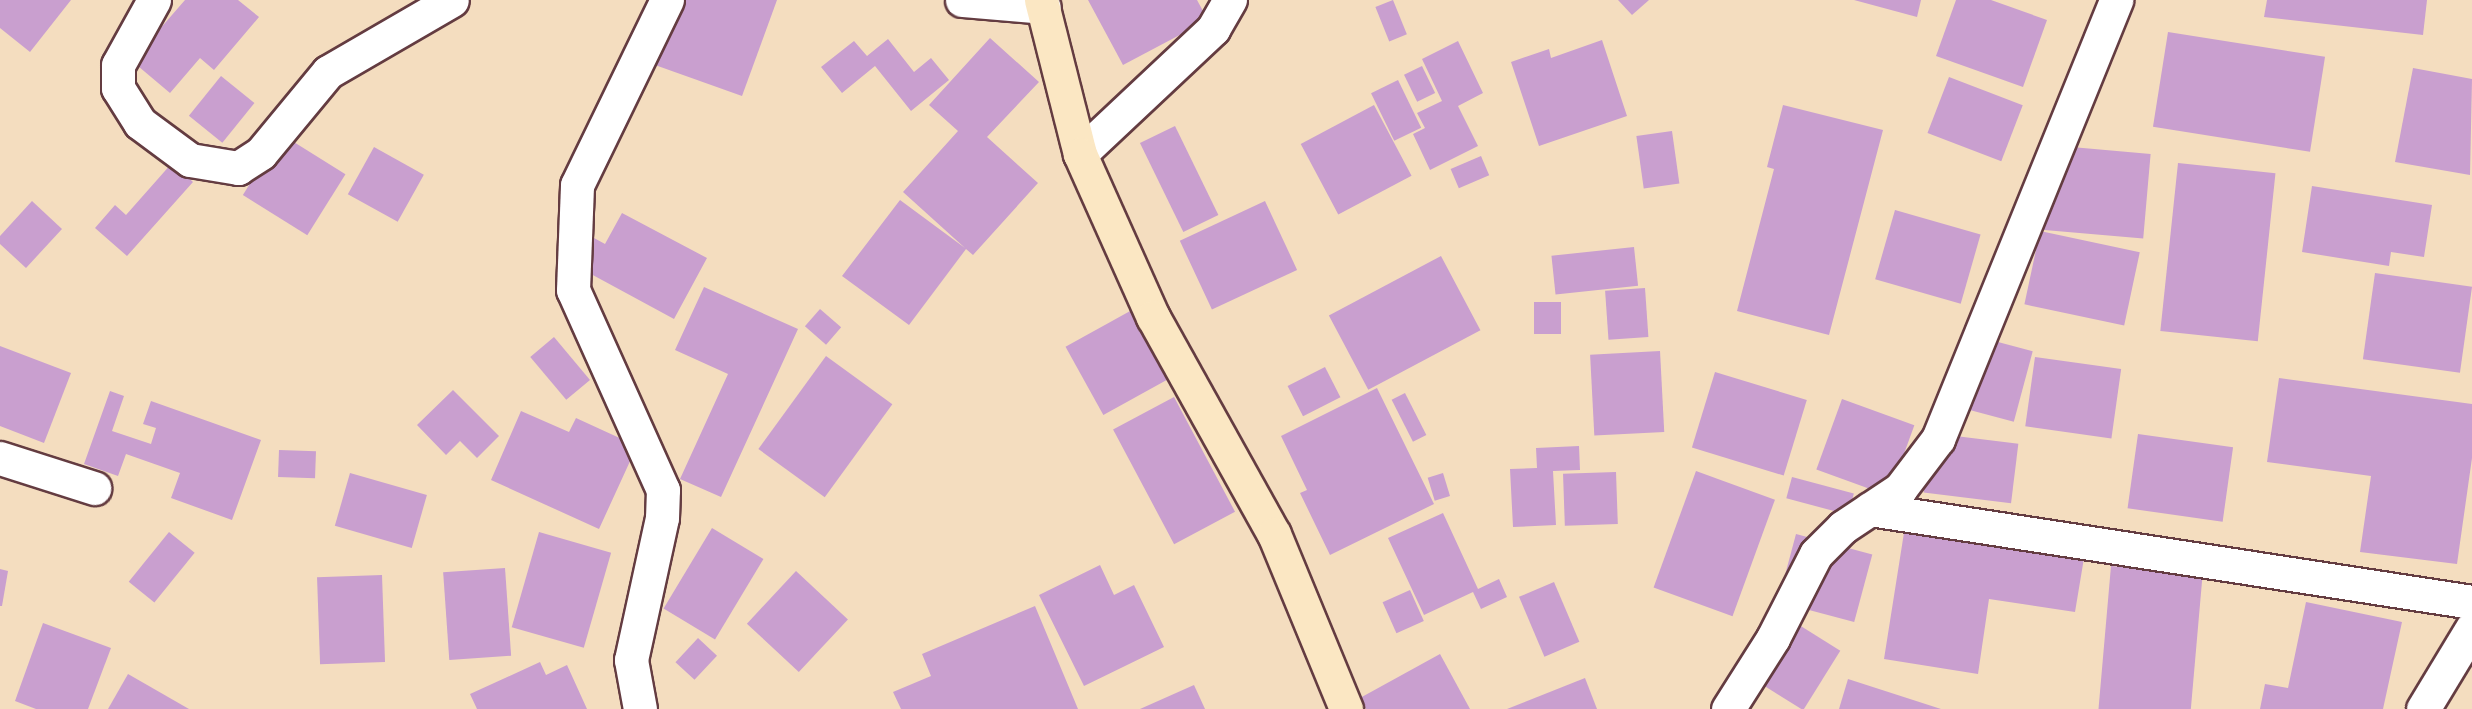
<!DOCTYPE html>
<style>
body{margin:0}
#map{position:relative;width:2472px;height:709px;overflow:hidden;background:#f4ddbf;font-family:"Libre Bodoni",serif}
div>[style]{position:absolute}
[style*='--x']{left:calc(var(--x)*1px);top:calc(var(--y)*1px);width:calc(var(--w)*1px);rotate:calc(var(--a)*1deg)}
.building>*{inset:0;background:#c99fcf;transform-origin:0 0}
.roads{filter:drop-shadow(2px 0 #643c41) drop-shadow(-2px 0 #643c41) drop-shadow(0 2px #643c41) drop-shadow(0 -2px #643c41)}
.street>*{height:33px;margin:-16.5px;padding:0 16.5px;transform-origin:16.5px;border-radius:16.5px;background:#fff}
.secondary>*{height:33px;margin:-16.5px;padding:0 16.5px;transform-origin:16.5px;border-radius:16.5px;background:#fbe7c3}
span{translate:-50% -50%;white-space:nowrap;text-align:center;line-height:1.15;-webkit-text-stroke:5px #fbf7ec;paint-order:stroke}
</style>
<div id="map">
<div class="building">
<i style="clip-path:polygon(0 0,71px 0,30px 52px,0 28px)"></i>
<i style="clip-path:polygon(185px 0,238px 0,259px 17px,214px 70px,200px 58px,170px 93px,132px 61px)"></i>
<i style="clip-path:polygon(679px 0,777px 0,742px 96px,655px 65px)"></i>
<i style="clip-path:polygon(1088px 0,1197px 0,1208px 20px,1123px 65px)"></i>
<i style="left:1393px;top:0;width:37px;height:19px;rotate:68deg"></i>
<i style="clip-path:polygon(1618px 0,1649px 0,1632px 15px)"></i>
<i style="clip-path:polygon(1854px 0,1921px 0,1917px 17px)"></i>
<i style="clip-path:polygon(1956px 0,1991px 0,2047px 20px,2023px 87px,1936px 56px)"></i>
<i style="clip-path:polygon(2267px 0,2427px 0,2423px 35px,2264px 17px)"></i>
<i style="left:2168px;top:32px;width:159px;height:96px;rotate:9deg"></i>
<i style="clip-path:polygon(990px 38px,1039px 82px,987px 137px,1038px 183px,973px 255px,966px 249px,909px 325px,842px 276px,900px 200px,965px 248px,903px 192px,958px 131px,929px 105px)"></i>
<i style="clip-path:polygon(888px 39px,914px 72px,931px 58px,949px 80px,911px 111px,875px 66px,842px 93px,821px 67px,854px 41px,867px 56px)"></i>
<i style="clip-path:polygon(1602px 40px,1627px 116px,1539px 146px,1511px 62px,1549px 49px,1551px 58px)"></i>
<i style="clip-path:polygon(1458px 41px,1483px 93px,1458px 106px,1478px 146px,1430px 170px,1413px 134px,1425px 128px,1417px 113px,1442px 101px,1422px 59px)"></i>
<i style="left:1422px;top:66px;width:30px;height:20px;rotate:64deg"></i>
<i style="clip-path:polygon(2413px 68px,2472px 79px,2470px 175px,2395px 162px)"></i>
<i style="left:221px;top:76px;width:43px;height:51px;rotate:39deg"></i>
<i style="left:1949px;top:77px;width:79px;height:60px;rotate:21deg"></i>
<i style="left:1398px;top:80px;width:53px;height:30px;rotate:64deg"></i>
<i style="left:1374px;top:105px;width:80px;height:83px;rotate:62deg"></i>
<i style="clip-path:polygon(1783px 105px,1883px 130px,1829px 335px,1737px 311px,1774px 169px,1767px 167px)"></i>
<i style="left:1175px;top:126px;width:99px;height:39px;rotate:64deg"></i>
<i style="left:1672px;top:131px;width:53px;height:36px;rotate:82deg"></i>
<i style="left:281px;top:134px;width:76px;height:72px;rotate:32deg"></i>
<i style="left:2049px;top:145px;width:102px;height:85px;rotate:5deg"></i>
<i style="left:374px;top:147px;width:57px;height:54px;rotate:29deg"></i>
<i style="left:1481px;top:156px;width:21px;height:33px;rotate:67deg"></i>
<i style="clip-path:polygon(172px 163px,193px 182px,127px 256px,95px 228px,115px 205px,126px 215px)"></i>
<i style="left:2178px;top:163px;width:98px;height:169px;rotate:6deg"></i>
<i style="clip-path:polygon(2312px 186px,2432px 205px,2424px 257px,2391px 252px,2389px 266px,2302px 252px)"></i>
<i style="clip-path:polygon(32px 201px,62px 229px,26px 268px,0 244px,0 236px)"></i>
<i style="left:1265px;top:201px;width:76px;height:94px;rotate:65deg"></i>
<i style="left:1895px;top:210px;width:89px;height:72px;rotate:16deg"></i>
<i style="clip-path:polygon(622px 213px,707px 258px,674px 319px,578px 267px,594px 238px,605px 244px)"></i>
<i style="left:2040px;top:231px;width:102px;height:75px;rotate:12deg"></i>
<i style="left:1634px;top:247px;width:39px;height:83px;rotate:84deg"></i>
<i style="left:1441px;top:256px;width:84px;height:127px;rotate:62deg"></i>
<i style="left:2375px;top:273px;width:98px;height:87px;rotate:8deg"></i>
<i style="clip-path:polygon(704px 287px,798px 329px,721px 497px,680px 479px,728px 374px,675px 350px)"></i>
<i style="left:1645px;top:288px;width:49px;height:40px;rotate:86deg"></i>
<i style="left:1534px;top:302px;width:27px;height:32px"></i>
<i style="left:820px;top:309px;width:28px;height:23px;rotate:41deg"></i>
<i style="left:1132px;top:310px;width:78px;height:76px;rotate:61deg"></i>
<i style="left:1968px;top:334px;width:67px;height:73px;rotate:15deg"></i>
<i style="left:554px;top:337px;width:56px;height:31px;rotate:50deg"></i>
<i style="clip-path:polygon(0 346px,71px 373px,44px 443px,0 426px)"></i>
<i style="left:1660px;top:351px;width:81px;height:70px;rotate:87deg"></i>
<i style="left:826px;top:356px;width:82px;height:115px;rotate:36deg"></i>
<i style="left:2035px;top:357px;width:87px;height:70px;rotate:8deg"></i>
<i style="left:1325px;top:367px;width:34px;height:42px;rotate:63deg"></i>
<i style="left:1715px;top:372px;width:96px;height:79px;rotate:17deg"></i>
<i style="clip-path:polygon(2279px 378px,2472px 404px,2472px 458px,2457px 564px,2360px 552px,2371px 476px,2267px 462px)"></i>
<i style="clip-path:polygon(1377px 388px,1434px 504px,1330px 555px,1300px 493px,1307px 490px,1281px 436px)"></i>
<i style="clip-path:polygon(453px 390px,499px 436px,477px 458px,460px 441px,446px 455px,417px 425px)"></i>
<i style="clip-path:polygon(110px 391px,124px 396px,112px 431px,151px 444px,156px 428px,143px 424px,151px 401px,261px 440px,232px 520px,171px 498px,180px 473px,126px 454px,118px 476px,84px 464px)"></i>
<i style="left:1405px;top:393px;width:47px;height:15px;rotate:63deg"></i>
<i style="left:1174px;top:397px;width:130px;height:69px;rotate:62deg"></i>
<i style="left:1842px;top:399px;width:77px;height:75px;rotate:20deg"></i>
<i style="clip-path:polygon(521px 411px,569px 432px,576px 418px,637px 446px,599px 529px,491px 480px)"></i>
<i style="left:1931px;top:433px;width:88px;height:60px;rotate:7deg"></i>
<i style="left:2138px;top:434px;width:96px;height:75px;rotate:8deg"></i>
<i style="clip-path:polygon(1579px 446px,1580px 470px,1553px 471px,1556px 525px,1513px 527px,1510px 469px,1537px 468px,1536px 448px)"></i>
<i style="left:279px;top:450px;width:37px;height:27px;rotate:2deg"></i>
<i style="left:1696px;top:471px;width:84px;height:124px;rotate:20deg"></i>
<i style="left:1616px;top:472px;width:52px;height:53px;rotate:88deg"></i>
<i style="left:350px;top:473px;width:80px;height:55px;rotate:16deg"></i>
<i style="left:1443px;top:473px;width:24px;height:16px;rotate:73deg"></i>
<i style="left:1792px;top:477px;width:64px;height:22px;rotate:15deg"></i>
<i style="clip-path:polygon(1443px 513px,1478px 589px,1499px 579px,1507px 597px,1481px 609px,1473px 592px,1424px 615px,1388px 538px)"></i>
<i style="clip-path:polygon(1906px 520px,2086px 546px,2075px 612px,1989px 599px,1978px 674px,1884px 659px)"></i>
<i style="left:712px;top:528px;width:60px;height:94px;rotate:31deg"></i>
<i style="left:169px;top:532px;width:33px;height:64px;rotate:39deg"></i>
<i style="left:539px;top:532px;width:75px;height:99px;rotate:16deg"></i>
<i style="left:1796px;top:534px;width:79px;height:70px;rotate:15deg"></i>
<i style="clip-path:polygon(1100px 565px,1114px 595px,1134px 585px,1164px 647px,1084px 686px,1039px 595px)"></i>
<i style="left:2111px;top:566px;width:92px;height:144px;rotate:5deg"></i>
<i style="left:505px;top:568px;width:88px;height:62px;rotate:86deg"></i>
<i style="clip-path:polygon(0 569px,8px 571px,2px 606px,0 606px)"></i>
<i style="left:796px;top:571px;width:71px;height:72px;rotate:43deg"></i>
<i style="left:382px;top:575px;width:87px;height:65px;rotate:88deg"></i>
<i style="left:1554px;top:582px;width:65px;height:38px;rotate:67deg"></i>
<i style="left:1410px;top:590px;width:34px;height:30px;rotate:66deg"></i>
<i style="clip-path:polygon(2306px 602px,2402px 622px,2383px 709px,2260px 709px,2265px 684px,2288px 688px)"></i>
<i style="clip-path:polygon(1035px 606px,1078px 709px,901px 709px,893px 692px,931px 676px,922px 654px)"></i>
<i style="left:1775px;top:610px;width:77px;height:70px;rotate:32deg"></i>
<i style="clip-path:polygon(43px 623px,111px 648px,88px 709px,36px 709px,15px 701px)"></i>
<i style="left:698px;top:638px;width:26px;height:33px;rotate:43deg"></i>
<i style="clip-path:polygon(1440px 654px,1470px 709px,1366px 709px,1360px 698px)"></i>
<i style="clip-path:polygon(540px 662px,546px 675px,567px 665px,587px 709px,477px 709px,470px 694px)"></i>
<i style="clip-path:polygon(128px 674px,189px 709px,108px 709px)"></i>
<i style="clip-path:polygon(1585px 678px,1597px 709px,1507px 709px)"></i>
<i style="clip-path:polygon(1848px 679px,1941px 709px,1839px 709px)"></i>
<i style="clip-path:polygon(1194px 685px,1205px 709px,1140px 709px)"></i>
</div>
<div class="roads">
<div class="street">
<i style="--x:154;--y:0;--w:74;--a:119"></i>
<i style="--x:118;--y:65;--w:23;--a:90"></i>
<i style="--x:118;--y:88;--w:41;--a:57.8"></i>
<i style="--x:140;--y:123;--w:62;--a:36.5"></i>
<i style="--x:190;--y:160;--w:49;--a:9.5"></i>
<i style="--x:238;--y:168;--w:27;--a:-33"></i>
<i style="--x:261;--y:153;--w:105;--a:-50.4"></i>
<i style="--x:328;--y:72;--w:143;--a:-30.1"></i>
<i style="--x:962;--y:0;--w:82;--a:4.9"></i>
<i style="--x:1080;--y:154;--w:183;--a:-43.2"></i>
<i style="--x:1213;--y:29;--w:34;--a:-60"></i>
<i style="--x:0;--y:458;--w:99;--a:17.7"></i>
<i style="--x:1870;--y:509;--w:609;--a:8.78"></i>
<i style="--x:640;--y:709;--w:50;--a:-100.4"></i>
<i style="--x:631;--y:660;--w:145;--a:-77.7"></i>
<i style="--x:662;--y:518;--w:28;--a:-88"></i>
<i style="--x:663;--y:490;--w:219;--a:-114.2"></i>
<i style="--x:573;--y:290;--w:105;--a:-87.8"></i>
<i style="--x:577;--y:185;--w:206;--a:-64.1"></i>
<i style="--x:1728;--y:709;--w:84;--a:-57.6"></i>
<i style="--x:1773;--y:638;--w:94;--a:-62.9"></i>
<i style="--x:1816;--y:554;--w:38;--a:-45"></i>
<i style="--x:1843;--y:527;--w:69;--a:-33.7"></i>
<i style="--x:1900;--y:489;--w:63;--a:-52.8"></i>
<i style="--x:1938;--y:439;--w:474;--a:-67.9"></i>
<i style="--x:2423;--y:709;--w:95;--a:-58.8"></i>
</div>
<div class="secondary">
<i style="--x:1041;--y:0;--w:159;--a:75.8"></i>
<i style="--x:1080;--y:154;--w:179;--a:65.9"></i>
<i style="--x:1153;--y:317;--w:248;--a:60.9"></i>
<i style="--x:1274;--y:534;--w:189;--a:67.6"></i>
</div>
</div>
</div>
